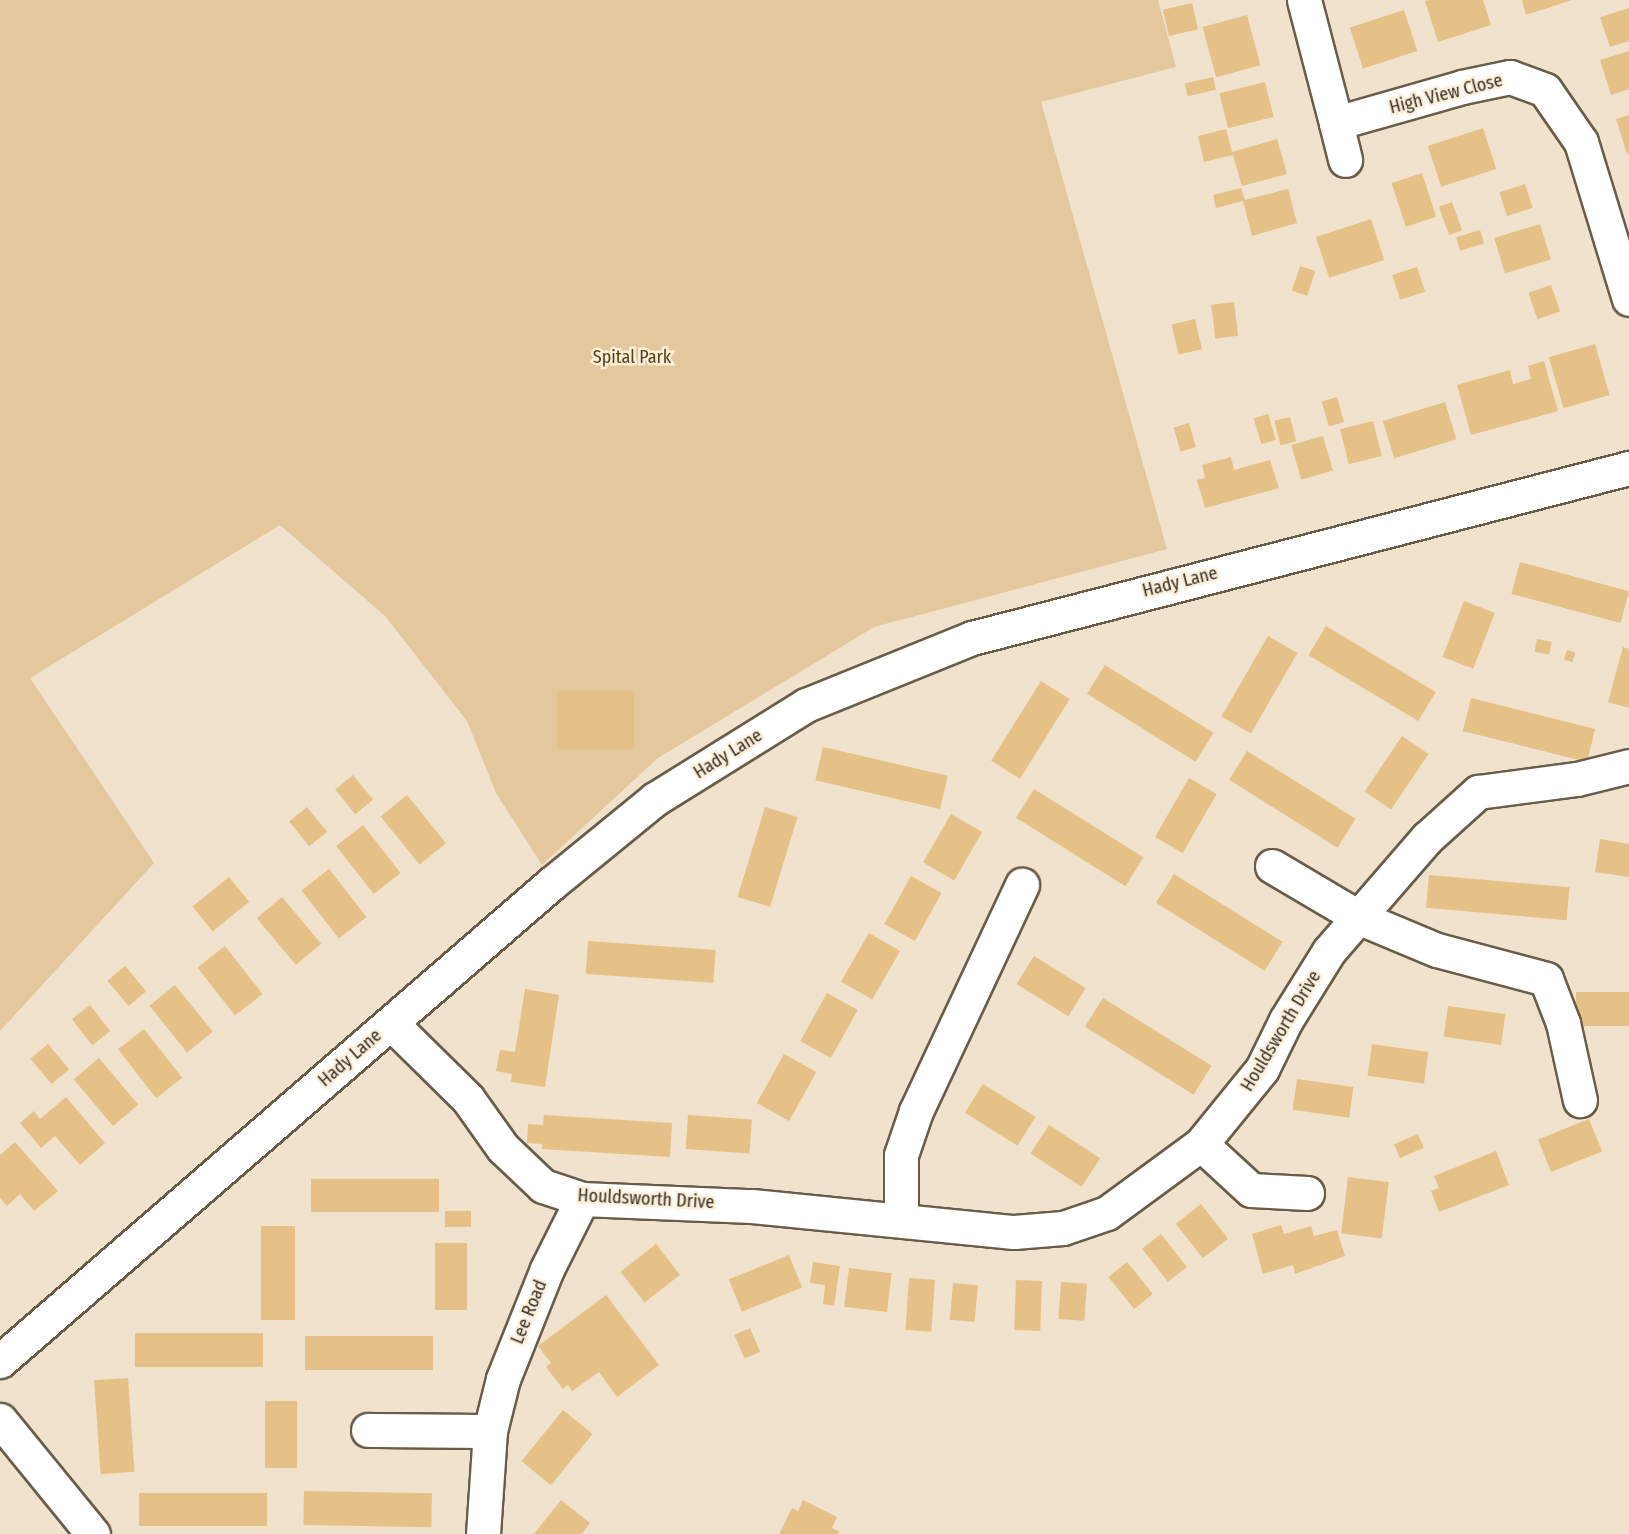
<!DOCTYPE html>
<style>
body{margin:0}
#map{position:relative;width:1629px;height:1534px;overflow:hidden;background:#f0e2cc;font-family:"Fira Sans Condensed",sans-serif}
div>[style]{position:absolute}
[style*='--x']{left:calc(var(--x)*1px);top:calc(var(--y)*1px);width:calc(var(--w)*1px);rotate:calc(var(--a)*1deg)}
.green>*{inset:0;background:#e4c79c}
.building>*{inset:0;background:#e6c187;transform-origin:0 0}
.roads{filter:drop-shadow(2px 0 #695d4a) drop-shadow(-2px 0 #695d4a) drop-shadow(0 2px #695d4a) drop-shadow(0 -2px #695d4a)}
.minor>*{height:33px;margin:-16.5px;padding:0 16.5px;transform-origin:16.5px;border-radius:16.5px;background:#fff}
span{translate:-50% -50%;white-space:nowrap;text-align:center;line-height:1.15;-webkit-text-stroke:5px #fdefd9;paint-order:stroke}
.street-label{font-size:18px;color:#352f27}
.park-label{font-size:18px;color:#5a4114}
</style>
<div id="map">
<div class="green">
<i style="clip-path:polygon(0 0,1158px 0,1176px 67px,1041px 102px,1167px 549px,874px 627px,658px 758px,542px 865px,496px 793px,467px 721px,385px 616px,280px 525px,30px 678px,154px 863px,0 1031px)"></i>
</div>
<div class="building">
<i style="clip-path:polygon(1429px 0,1483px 0,1491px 25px,1438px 42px,1425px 1px)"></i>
<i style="clip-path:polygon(1522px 0,1572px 0,1526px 15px)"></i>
<i style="left:1192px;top:3px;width:27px;height:30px;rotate:77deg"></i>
<i style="clip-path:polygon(1629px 8px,1629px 41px,1610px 47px,1600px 17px)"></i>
<i style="left:1404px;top:10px;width:43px;height:57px;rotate:72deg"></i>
<i style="left:1247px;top:15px;width:52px;height:46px;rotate:75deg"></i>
<i style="clip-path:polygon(1629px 51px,1629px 89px,1611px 95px,1600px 60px)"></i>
<i style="left:1213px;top:77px;width:13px;height:29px;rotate:77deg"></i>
<i style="left:1265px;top:82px;width:36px;height:47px;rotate:76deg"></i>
<i style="clip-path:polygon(1629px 115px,1629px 153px,1627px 154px,1616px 119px)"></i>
<i style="left:1483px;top:128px;width:43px;height:58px;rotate:72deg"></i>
<i style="clip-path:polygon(1226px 129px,1232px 152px,1277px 139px,1287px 174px,1242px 186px,1233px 155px,1204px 162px,1198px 136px)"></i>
<i style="left:1422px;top:173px;width:46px;height:32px;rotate:72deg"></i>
<i style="left:1525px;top:184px;width:25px;height:27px;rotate:72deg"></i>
<i style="clip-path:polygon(1241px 188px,1245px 200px,1288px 189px,1297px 223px,1252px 236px,1243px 201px,1216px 208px,1213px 195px)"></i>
<i style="left:1452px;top:202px;width:30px;height:14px;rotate:70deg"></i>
<i style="left:1371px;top:219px;width:43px;height:58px;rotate:72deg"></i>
<i style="left:1540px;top:224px;width:37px;height:48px;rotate:73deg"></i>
<i style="left:1480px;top:230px;width:14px;height:25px;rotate:73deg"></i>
<i style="left:1300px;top:266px;width:16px;height:26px;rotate:18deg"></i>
<i style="left:1417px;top:267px;width:26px;height:26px;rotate:72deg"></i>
<i style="left:1551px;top:285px;width:28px;height:24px;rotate:71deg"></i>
<i style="left:1234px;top:302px;width:34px;height:23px;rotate:83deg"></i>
<i style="left:1195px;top:319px;width:31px;height:24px;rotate:77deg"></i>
<i style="left:1595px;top:344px;width:53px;height:48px;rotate:74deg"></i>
<i style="clip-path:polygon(1544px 361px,1558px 411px,1471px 435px,1457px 385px,1510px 370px,1513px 384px,1531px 379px,1528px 366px)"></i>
<i style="left:1337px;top:397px;width:26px;height:16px;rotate:74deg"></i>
<i style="left:1445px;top:402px;width:39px;height:65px;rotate:73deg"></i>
<i style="left:1268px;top:414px;width:27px;height:15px;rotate:73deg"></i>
<i style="left:1290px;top:417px;width:25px;height:16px;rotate:76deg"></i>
<i style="left:1373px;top:421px;width:36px;height:34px;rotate:76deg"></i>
<i style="left:1189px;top:423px;width:25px;height:16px;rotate:74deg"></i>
<i style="left:1323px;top:436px;width:36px;height:33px;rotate:74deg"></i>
<i style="clip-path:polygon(1231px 457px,1234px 470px,1270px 460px,1279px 488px,1205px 508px,1197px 480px,1205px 478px,1202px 465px)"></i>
<i style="left:1520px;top:562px;width:113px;height:33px;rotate:15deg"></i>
<i style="left:1464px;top:601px;width:33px;height:60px;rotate:21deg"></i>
<i style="left:1326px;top:626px;width:128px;height:34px;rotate:31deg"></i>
<i style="left:1268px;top:636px;width:34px;height:93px;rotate:30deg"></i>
<i style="left:1537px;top:639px;width:15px;height:13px;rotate:11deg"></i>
<i style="clip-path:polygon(1623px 647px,1629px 649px,1629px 708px,1608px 702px)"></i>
<i style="left:1567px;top:650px;width:9px;height:10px;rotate:18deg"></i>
<i style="left:1105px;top:665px;width:128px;height:34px;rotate:32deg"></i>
<i style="left:1041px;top:681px;width:34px;height:94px;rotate:32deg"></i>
<i style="left:557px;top:691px;width:77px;height:58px"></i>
<i style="left:1471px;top:698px;width:128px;height:34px;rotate:14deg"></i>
<i style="left:1402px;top:736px;width:32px;height:67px;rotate:34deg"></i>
<i style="left:823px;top:747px;width:128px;height:34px;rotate:13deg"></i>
<i style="left:1247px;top:751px;width:128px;height:34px;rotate:32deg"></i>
<i style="left:353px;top:775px;width:32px;height:23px;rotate:51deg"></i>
<i style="left:1189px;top:778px;width:32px;height:68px;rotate:30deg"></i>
<i style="left:1034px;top:789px;width:129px;height:34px;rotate:32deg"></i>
<i style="left:407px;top:795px;width:62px;height:34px;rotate:51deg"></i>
<i style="left:307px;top:807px;width:32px;height:23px;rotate:51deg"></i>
<i style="left:765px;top:807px;width:34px;height:94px;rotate:17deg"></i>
<i style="left:951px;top:814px;width:36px;height:56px;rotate:30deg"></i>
<i style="left:363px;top:825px;width:61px;height:34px;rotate:52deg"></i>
<i style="clip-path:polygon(1600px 839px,1629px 844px,1629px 877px,1595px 872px)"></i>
<i style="left:329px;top:869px;width:61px;height:35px;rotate:52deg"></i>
<i style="left:1174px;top:874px;width:128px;height:34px;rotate:32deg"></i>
<i style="left:1429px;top:875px;width:141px;height:33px;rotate:5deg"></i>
<i style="left:911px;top:876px;width:35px;height:55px;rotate:29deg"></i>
<i style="left:229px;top:877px;width:32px;height:47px;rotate:51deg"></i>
<i style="left:282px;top:897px;width:61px;height:33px;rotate:50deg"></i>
<i style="left:869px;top:933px;width:36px;height:56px;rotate:30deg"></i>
<i style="left:588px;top:941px;width:128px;height:33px;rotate:4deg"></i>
<i style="left:225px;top:946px;width:61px;height:35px;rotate:52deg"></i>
<i style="left:1034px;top:956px;width:61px;height:33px;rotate:32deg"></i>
<i style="left:125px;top:966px;width:33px;height:23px;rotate:50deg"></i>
<i style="left:175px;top:985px;width:60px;height:33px;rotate:51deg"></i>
<i style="clip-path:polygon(525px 989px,559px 995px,545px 1087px,511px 1082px,512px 1074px,496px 1071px,500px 1050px,515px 1052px)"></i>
<i style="left:1629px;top:992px;width:34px;height:53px;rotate:90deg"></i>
<i style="left:827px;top:993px;width:35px;height:55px;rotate:29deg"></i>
<i style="left:1103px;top:998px;width:128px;height:34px;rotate:32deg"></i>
<i style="left:90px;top:1005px;width:33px;height:23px;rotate:52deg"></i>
<i style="left:1448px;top:1006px;width:58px;height:31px;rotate:8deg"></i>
<i style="left:144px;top:1029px;width:62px;height:33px;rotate:52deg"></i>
<i style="left:48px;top:1044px;width:33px;height:23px;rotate:50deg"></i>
<i style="left:1372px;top:1044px;width:57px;height:32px;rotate:8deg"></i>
<i style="left:784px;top:1054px;width:37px;height:56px;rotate:29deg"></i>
<i style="left:99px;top:1058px;width:61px;height:33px;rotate:50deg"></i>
<i style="left:1297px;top:1079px;width:57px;height:31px;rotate:8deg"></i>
<i style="left:983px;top:1084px;width:62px;height:34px;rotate:32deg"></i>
<i style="clip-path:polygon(66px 1097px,105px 1143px,80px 1165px,55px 1136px,41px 1148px,20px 1123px,34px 1111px,40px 1119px)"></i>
<i style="clip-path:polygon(544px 1115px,672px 1123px,670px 1157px,542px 1149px,542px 1144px,527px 1143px,528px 1124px,543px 1125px)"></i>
<i style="left:688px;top:1115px;width:64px;height:34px;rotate:4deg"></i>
<i style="left:1589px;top:1119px;width:35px;height:55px;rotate:68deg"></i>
<i style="left:1049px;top:1125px;width:61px;height:34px;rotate:33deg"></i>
<i style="left:1418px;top:1134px;width:15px;height:26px;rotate:67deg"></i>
<i style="clip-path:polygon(15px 1142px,58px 1191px,34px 1211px,20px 1194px,7px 1206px,0 1198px,0 1155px)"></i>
<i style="clip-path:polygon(1496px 1151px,1509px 1185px,1439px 1212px,1431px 1191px,1439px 1188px,1434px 1176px)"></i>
<i style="left:1348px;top:1177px;width:41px;height:57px;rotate:7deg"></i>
<i style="left:311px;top:1179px;width:128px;height:33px"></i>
<i style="left:1201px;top:1204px;width:44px;height:32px;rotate:52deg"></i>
<i style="left:445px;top:1211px;width:26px;height:16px"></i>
<i style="clip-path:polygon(1281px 1225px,1284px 1234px,1311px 1226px,1314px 1236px,1337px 1230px,1345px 1256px,1295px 1274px,1293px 1265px,1263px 1274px,1252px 1234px)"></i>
<i style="left:261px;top:1226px;width:34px;height:94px"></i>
<i style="left:1161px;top:1234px;width:42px;height:24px;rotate:52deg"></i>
<i style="left:435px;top:1243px;width:32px;height:67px"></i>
<i style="left:656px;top:1244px;width:39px;height:45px;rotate:52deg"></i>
<i style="left:789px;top:1255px;width:35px;height:65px;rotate:68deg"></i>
<i style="clip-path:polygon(813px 1262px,840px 1266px,834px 1306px,823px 1304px,825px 1285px,810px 1283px)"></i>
<i style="left:1127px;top:1262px;width:41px;height:24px;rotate:51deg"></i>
<i style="left:849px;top:1268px;width:43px;height:39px;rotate:7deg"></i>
<i style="left:909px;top:1278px;width:26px;height:52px;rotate:4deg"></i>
<i style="left:1016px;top:1280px;width:26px;height:50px;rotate:2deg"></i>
<i style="left:1061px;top:1282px;width:26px;height:37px;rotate:4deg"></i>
<i style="left:953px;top:1283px;width:25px;height:37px;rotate:5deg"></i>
<i style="clip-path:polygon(606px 1295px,659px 1365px,617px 1397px,599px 1372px,572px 1391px,568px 1385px,563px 1389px,546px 1367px,551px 1363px,538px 1346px)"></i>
<i style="left:750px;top:1328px;width:26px;height:17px;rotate:67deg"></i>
<i style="left:135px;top:1333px;width:128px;height:34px"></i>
<i style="left:305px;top:1336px;width:128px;height:34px"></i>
<i style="left:128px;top:1378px;width:94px;height:34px;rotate:86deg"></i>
<i style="left:265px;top:1401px;width:32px;height:67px"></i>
<i style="left:563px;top:1410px;width:38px;height:66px;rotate:39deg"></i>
<i style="left:304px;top:1491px;width:128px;height:34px;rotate:1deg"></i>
<i style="left:139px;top:1493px;width:128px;height:33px"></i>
<i style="clip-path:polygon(561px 1500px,590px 1523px,582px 1534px,534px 1534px)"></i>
<i style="clip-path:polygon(803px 1500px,837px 1517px,832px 1528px,839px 1531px,838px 1534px,779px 1534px,792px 1508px,798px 1511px)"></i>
</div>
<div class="roads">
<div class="minor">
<i style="--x:1304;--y:0;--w:127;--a:75.4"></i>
<i style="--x:1336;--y:123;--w:131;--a:-15.9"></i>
<i style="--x:1462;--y:87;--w:49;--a:-11.8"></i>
<i style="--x:1510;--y:77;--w:37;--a:20"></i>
<i style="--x:1545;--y:90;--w:63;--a:55.3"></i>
<i style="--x:1581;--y:142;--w:164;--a:73"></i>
<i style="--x:1336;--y:123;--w:38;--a:76"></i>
<i style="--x:1272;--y:866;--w:102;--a:30.6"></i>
<i style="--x:1360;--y:918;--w:83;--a:22.6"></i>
<i style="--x:1437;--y:950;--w:113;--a:14.9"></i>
<i style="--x:1546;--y:979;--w:47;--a:68.9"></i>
<i style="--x:1563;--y:1023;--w:79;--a:77.6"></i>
<i style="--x:391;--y:1023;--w:108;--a:44.6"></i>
<i style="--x:468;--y:1099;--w:60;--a:54.5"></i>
<i style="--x:503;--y:1148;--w:55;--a:43.5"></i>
<i style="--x:543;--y:1186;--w:41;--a:18.4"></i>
<i style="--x:582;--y:1199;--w:170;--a:2.4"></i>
<i style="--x:752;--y:1206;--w:263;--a:5.7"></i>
<i style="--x:1014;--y:1232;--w:49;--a:-4.7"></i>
<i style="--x:1063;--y:1228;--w:46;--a:-18.8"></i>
<i style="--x:1107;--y:1213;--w:117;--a:-36.3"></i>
<i style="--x:1307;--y:1193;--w:56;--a:-176.9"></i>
<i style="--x:1251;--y:1190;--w:68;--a:-137.4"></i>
<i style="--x:1201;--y:1144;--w:97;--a:-50.9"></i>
<i style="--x:1262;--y:1069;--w:55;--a:-63.9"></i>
<i style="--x:1286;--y:1020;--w:81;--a:-58.1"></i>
<i style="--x:1329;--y:951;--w:150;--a:-49.1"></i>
<i style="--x:1427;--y:838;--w:69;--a:-42"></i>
<i style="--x:1478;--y:792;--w:100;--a:-7.5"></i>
<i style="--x:1577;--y:779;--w:54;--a:-14"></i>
<i style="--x:901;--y:1220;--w:65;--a:-90"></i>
<i style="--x:901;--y:1155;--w:46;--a:-71.2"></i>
<i style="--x:916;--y:1111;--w:250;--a:-64.9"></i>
<i style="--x:0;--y:1361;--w:730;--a:-40.89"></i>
<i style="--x:552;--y:883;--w:133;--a:-39.2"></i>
<i style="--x:655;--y:799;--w:178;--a:-31.9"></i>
<i style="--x:806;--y:705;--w:179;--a:-22"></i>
<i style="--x:972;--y:638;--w:679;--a:-14.51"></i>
<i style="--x:0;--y:1420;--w:147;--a:50.8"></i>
<i style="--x:368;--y:1430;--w:122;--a:0.5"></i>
<i style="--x:483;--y:1534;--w:103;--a:-86.1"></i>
<i style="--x:490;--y:1431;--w:54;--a:-76"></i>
<i style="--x:503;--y:1379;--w:118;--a:-68.2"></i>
<i style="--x:547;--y:1269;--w:78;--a:-63.4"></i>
</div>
</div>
<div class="street-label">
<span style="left:1446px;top:94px;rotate:-14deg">High View Close</span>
<span style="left:1180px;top:582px;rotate:-14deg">Hady Lane</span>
<span style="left:728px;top:754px;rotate:-32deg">Hady Lane</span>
<span style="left:1281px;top:1031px;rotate:-59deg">Houldsworth Drive</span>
<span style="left:350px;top:1058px;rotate:-41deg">Hady Lane</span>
<span style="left:646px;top:1199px;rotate:3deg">Houldsworth Drive</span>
<span style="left:529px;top:1312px;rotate:-68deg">Lee Road</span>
</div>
<div class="park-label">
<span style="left:632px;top:357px">Spital Park</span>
</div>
</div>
